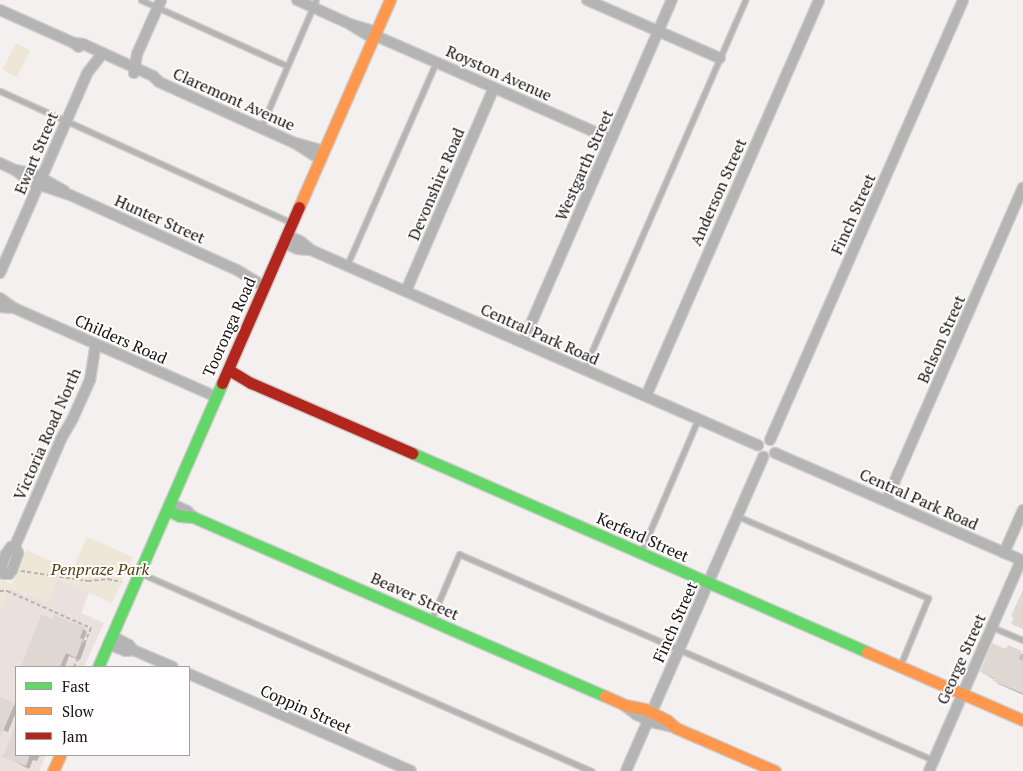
<!DOCTYPE html>
<style>
body{margin:0}
#map{position:relative;width:1023px;height:771px;overflow:hidden;background:#f4f0ef;font-family:"PT Serif",serif}
div>[style]{position:absolute}
[style*='--x']{left:calc(var(--x)*1px);top:calc(var(--y)*1px);width:calc(var(--w)*1px);rotate:calc(var(--a)*1deg)}
.built>*{inset:0;background:#eae0de}
.green>*{inset:0;background:#eee6d7;transform-origin:0 0}
.shadow>*{inset:0;background:#0003}
.building>*{inset:0;background:#dfd7d1}
.path>*{height:2px;margin-top:-1px;transform-origin:0;background:repeating-linear-gradient(90deg,#b8b4b4 0 4px,transparent 0 6.5px)}
.roads{filter:drop-shadow(1px 0 #cfcdcc) drop-shadow(-1px 0 #cfcdcc) drop-shadow(0 1px #cfcdcc) drop-shadow(0 -1px #cfcdcc)}
.lane>*{height:5px;margin:-2.5px;padding:0 2.5px;transform-origin:2.5px;border-radius:2.5px;background:#b5b4b4}
.street>*{height:10px;margin:-5px;padding:0 5px;transform-origin:5px;border-radius:5px;background:#b5b4b4}
.fast>*{height:11px;margin:-5.5px;padding:0 5.5px;transform-origin:5.5px;border-radius:5.5px;background:#63d668}
.slow>*{height:11px;margin:-5.5px;padding:0 5.5px;transform-origin:5.5px;border-radius:5.5px;background:#ff974d}
.jam>*{height:11px;margin:-5.5px;padding:0 5.5px;transform-origin:5.5px;border-radius:5.5px;background:#b3261e}
span{translate:-50% -50%;white-space:nowrap;text-align:center;line-height:1.15;-webkit-text-stroke:4px #fffdfd;paint-order:stroke}
.street-label{font-size:16px;color:#151312}
.park-label{font-size:16px;color:#4f3f11;font-style:italic}
.legend{position:absolute;left:15px;top:666px;width:175px;height:90px;box-sizing:border-box;background:#fffdfd;border:1px solid #a19f9f;margin:0;padding:6px 9px;list-style:none;font-size:15px;color:#151312}
.legend li{display:flex;align-items:center;gap:10px;height:25px}
.legend b{width:25px;border:1px solid #a19f9f}
</style>
<div id="map">
<div class="built">
<i style="clip-path:polygon(58px 579px,89px 593px,81px 613px,104px 623px,84px 667px,16px 667px,16px 755px,46px 755px,39px 771px,0 771px,0 611px,10px 588px,26px 595px)"></i>
</div>
<div class="green">
<i style="left:16px;top:43px;width:16px;height:30px;rotate:27deg"></i>
<i style="clip-path:polygon(87px 537px,133px 557px,112px 603px,58px 579px,48px 603px,10px 588px,0 611px,0 579px,12px 584px,26px 550px,72px 570px)"></i>
</div>
<div class="shadow">
<i style="clip-path:polygon(83px 628px,87px 632px,83px 641px,86px 644px,80px 660px,69px 656px,65px 667px,22px 667px)"></i>
<i style="clip-path:polygon(1007px 651px,1023px 654px,1023px 695px,998px 684px,995px 680px,981px 672px)"></i>
<i style="clip-path:polygon(0 698px,16px 706px,16px 712px,8px 732px,0 729px)"></i>
<i style="clip-path:polygon(14px 732px,16px 733px,16px 755px,40px 755px,37px 761px,33px 760px,29px 769px,4px 756px)"></i>
</div>
<div class="building">
<i style="clip-path:polygon(1023px 590px,1023px 629px,1011px 624px,1014px 618px,1011px 616px)"></i>
<i style="clip-path:polygon(41px 615px,52px 619px,54px 615px,84px 627px,80px 638px,83px 639px,76px 658px,66px 653px,60px 667px,21px 667px)"></i>
<i style="clip-path:polygon(992px 643px,1006px 649px,1008px 645px,1022px 651px,1019px 659px,1023px 661px,1023px 693px,993px 681px,994px 678px,980px 672px)"></i>
<i style="clip-path:polygon(0 697px,15px 703px,0 738px)"></i>
<i style="clip-path:polygon(16px 724px,16px 755px,30px 755px,26px 766px,0 756px,4px 755px)"></i>
</div>
<div class="path">
<i style="--x:21;--y:571;--w:68;--a:8.5"></i>
<i style="--x:88;--y:581;--w:20;--a:-6"></i>
<i style="--x:108;--y:579;--w:14;--a:12"></i>
<i style="--x:0;--y:591;--w:7;--a:0"></i>
<i style="--x:7;--y:591;--w:92;--a:23.8"></i>
<i style="--x:91;--y:628;--w:43;--a:113.6"></i>
</div>
<div class="roads">
<div class="lane">
<i style="--x:141;--y:0;--w:160;--a:24.3"></i>
<i style="--x:0;--y:91;--w:320;--a:24.3"></i>
<i style="--x:261;--y:127;--w:138;--a:-66.6"></i>
<i style="--x:347;--y:265;--w:222;--a:-66.3"></i>
<i style="--x:584;--y:369;--w:403;--a:-66.4"></i>
<i style="--x:737;--y:516;--w:208;--a:23.2"></i>
<i style="--x:928;--y:598;--w:74;--a:112.4"></i>
<i style="--x:641;--y:552;--w:145;--a:-66.8"></i>
<i style="--x:140;--y:573;--w:493;--a:23.7"></i>
<i style="--x:431;--y:620;--w:72;--a:-67"></i>
<i style="--x:459;--y:554;--w:517;--a:23.49"></i>
<i style="--x:992;--y:627;--w:34;--a:23"></i>
</div>
<div class="street">
<i style="--x:297;--y:0;--w:58;--a:24.4"></i>
<i style="--x:350;--y:24;--w:27;--a:17"></i>
<i style="--x:587;--y:0;--w:145;--a:23.6"></i>
<i style="--x:0;--y:10;--w:81;--a:24"></i>
<i style="--x:74;--y:43;--w:6;--a:39"></i>
<i style="--x:351;--y:25;--w:26;--a:31"></i>
<i style="--x:374;--y:35;--w:259;--a:23.7"></i>
<i style="--x:74;--y:43;--w:9;--a:6"></i>
<i style="--x:83;--y:44;--w:77;--a:24.6"></i>
<i style="--x:153;--y:76;--w:8;--a:45"></i>
<i style="--x:159;--y:82;--w:149;--a:24.2"></i>
<i style="--x:295;--y:143;--w:30;--a:33"></i>
<i style="--x:134;--y:73;--w:19;--a:-81"></i>
<i style="--x:137;--y:54;--w:59;--a:-66"></i>
<i style="--x:296;--y:143;--w:29;--a:16"></i>
<i style="--x:0;--y:163;--w:17;--a:25"></i>
<i style="--x:15;--y:170;--w:20;--a:11"></i>
<i style="--x:35;--y:174;--w:34;--a:30"></i>
<i style="--x:15;--y:170;--w:20;--a:37"></i>
<i style="--x:31;--y:182;--w:41;--a:18.4"></i>
<i style="--x:70;--y:195;--w:183;--a:24.2"></i>
<i style="--x:237;--y:270;--w:33;--a:31"></i>
<i style="--x:287;--y:235;--w:14;--a:25"></i>
<i style="--x:300;--y:241;--w:14;--a:39"></i>
<i style="--x:311;--y:250;--w:488;--a:23.6"></i>
<i style="--x:284;--y:243;--w:15;--a:23"></i>
<i style="--x:298;--y:249;--w:13;--a:4"></i>
<i style="--x:0;--y:273;--w:219;--a:-66.4"></i>
<i style="--x:88;--y:72;--w:24;--a:-52"></i>
<i style="--x:406;--y:291;--w:221;--a:-66.6"></i>
<i style="--x:0;--y:298;--w:17;--a:36"></i>
<i style="--x:14;--y:308;--w:222;--a:23.7"></i>
<i style="--x:0;--y:307;--w:14;--a:4"></i>
<i style="--x:523;--y:342;--w:373;--a:-66.5"></i>
<i style="--x:646;--y:396;--w:432;--a:-66.4"></i>
<i style="--x:770;--y:440;--w:480;--a:-66.3"></i>
<i style="--x:775;--y:453;--w:270;--a:23.5"></i>
<i style="--x:886;--y:501;--w:342;--a:-66.4"></i>
<i style="--x:170;--y:503;--w:19;--a:25"></i>
<i style="--x:187;--y:511;--w:8;--a:45"></i>
<i style="--x:15;--y:546;--w:8;--a:67"></i>
<i style="--x:18;--y:553;--w:18;--a:109"></i>
<i style="--x:12;--y:570;--w:5;--a:127"></i>
<i style="--x:9;--y:574;--w:5;--a:180"></i>
<i style="--x:4;--y:574;--w:6;--a:-121"></i>
<i style="--x:1;--y:569;--w:16;--a:-72"></i>
<i style="--x:6;--y:554;--w:9;--a:-54"></i>
<i style="--x:11;--y:547;--w:4;--a:-14"></i>
<i style="--x:15;--y:546;--w:116;--a:-66.7"></i>
<i style="--x:61;--y:439;--w:24;--a:-60"></i>
<i style="--x:73;--y:418;--w:42;--a:-65.9"></i>
<i style="--x:90;--y:380;--w:36;--a:-81"></i>
<i style="--x:1004;--y:553;--w:47;--a:-66.2"></i>
<i style="--x:112;--y:636;--w:19;--a:28"></i>
<i style="--x:129;--y:645;--w:6;--a:51"></i>
<i style="--x:108;--y:644;--w:19;--a:21"></i>
<i style="--x:126;--y:651;--w:7;--a:-8"></i>
<i style="--x:133;--y:650;--w:43;--a:23"></i>
<i style="--x:189;--y:674;--w:242;--a:23.6"></i>
<i style="--x:625;--y:706;--w:15;--a:37"></i>
<i style="--x:637;--y:715;--w:20;--a:24"></i>
<i style="--x:655;--y:723;--w:22;--a:13"></i>
<i style="--x:626;--y:771;--w:343;--a:-66.4"></i>
<i style="--x:929;--y:771;--w:230;--a:-66.4"></i>
</div>
<div class="fast">
<i style="--x:412;--y:453;--w:497;--a:23.6"></i>
<i style="--x:167;--y:510;--w:14;--a:25"></i>
<i style="--x:180;--y:516;--w:13;--a:4"></i>
<i style="--x:193;--y:517;--w:449;--a:23.5"></i>
<i style="--x:98;--y:667;--w:310;--a:-66.4"></i>
</div>
<div class="slow">
<i style="--x:299;--y:207;--w:226;--a:-66.3"></i>
<i style="--x:867;--y:652;--w:170;--a:23.6"></i>
<i style="--x:605;--y:696;--w:22;--a:24"></i>
<i style="--x:625;--y:705;--w:20;--a:11"></i>
<i style="--x:645;--y:709;--w:25;--a:27"></i>
<i style="--x:667;--y:720;--w:12;--a:42"></i>
<i style="--x:676;--y:728;--w:108;--a:23.5"></i>
<i style="--x:53;--y:771;--w:17;--a:-66"></i>
</div>
<div class="jam">
<i style="--x:229;--y:370;--w:26;--a:31"></i>
<i style="--x:251;--y:383;--w:176;--a:23.5"></i>
<i style="--x:222;--y:383;--w:192;--a:-66.4"></i>
</div>
</div>
<div class="street-label">
<span style="left:499px;top:73px;rotate:24deg">Royston Avenue</span>
<span style="left:234px;top:99px;rotate:24deg">Claremont Avenue</span>
<span style="left:36px;top:153px;rotate:-67deg">Ewart Street</span>
<span style="left:584px;top:165px;rotate:-66deg">Westgarth Street</span>
<span style="left:436px;top:184px;rotate:-67deg">Devonshire Road</span>
<span style="left:718px;top:192px;rotate:-66deg">Anderson Street</span>
<span style="left:853px;top:214px;rotate:-66deg">Finch Street</span>
<span style="left:160px;top:219px;rotate:24deg">Hunter Street</span>
<span style="left:229px;top:327px;rotate:-66deg">Tooronga Road</span>
<span style="left:540px;top:334px;rotate:24deg">Central Park Road</span>
<span style="left:121px;top:339px;rotate:24deg">Childers Road</span>
<span style="left:941px;top:339px;rotate:-66deg">Belson Street</span>
<span style="left:47px;top:434px;rotate:-66deg">Victoria Road North</span>
<span style="left:919px;top:499px;rotate:24deg">Central Park Road</span>
<span style="left:643px;top:537px;rotate:24deg">Kerferd Street</span>
<span style="left:415px;top:596px;rotate:24deg">Beaver Street</span>
<span style="left:675px;top:622px;rotate:-66deg">Finch Street</span>
<span style="left:961px;top:659px;rotate:-66deg">George Street</span>
<span style="left:306px;top:709px;rotate:24deg">Coppin Street</span>
</div>
<div class="park-label">
<span style="left:100px;top:569px">Penpraze Park</span>
</div>
<ul class="legend">
<li><b style="height:6px;background:#63d668"></b>Fast</li>
<li><b style="height:6px;background:#ff974d"></b>Slow</li>
<li><b style="height:6px;background:#b3261e"></b>Jam</li>
</ul>
</div>
